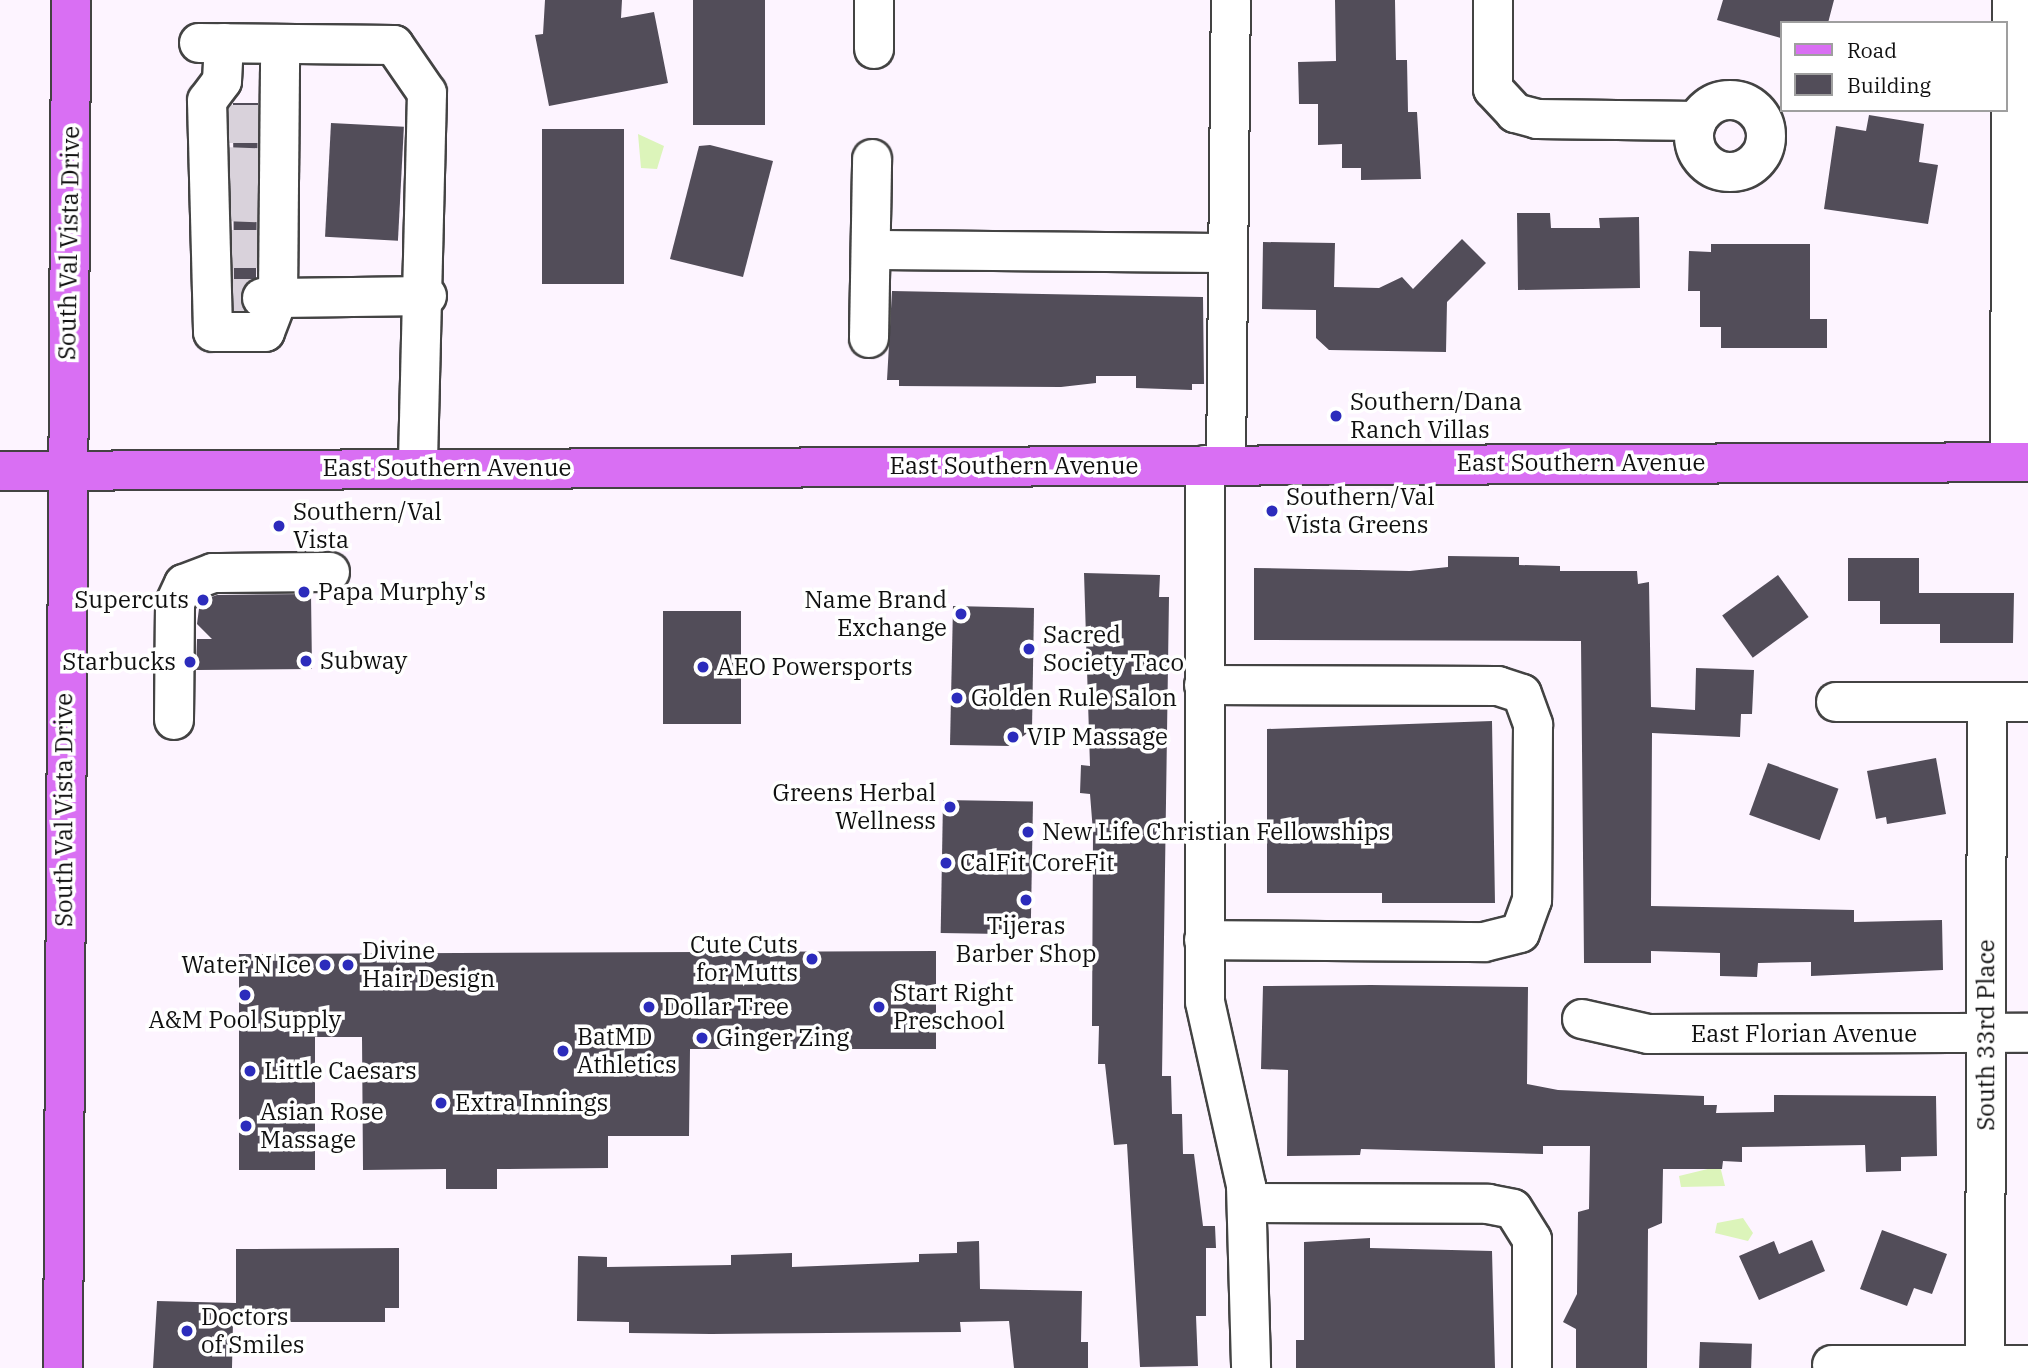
<!DOCTYPE html>
<style>
body{margin:0}
#map{position:relative;width:2028px;height:1368px;overflow:hidden;background:#fdf4ff;font-family:"IBM Plex Serif",serif}
div>[style]{position:absolute}
[style*='--x']{left:calc(var(--x)*1px);top:calc(var(--y)*1px);width:calc(var(--w)*1px);rotate:calc(var(--a)*1deg)}
.water>*{inset:0;background:#dcf4ba}
.building>*{inset:0;background:#524d59;transform-origin:0 0}
.minor-tunnel>*{height:38px;margin-top:-19px;transform-origin:0;background:repeating-linear-gradient(90deg,#d9d2db 0 38px,transparent 0 57px)}
.roads{filter:drop-shadow(2px 0 #434343) drop-shadow(-2px 0 #434343) drop-shadow(0 2px #434343) drop-shadow(0 -2px #434343)}
.minor>*{height:38px;margin:-19px;padding:0 19px;transform-origin:19px;border-radius:19px;background:#fff}
.minor>.ring{margin:-19px;padding:0;box-sizing:content-box;background:none;border:38px solid #fff;border-radius:50%}
.major>*{height:38px;margin:-19px;padding:0 19px;transform-origin:19px;border-radius:19px;background:#d96ff3}
.dots>*{width:19px;height:19px;translate:-50% -50%;box-sizing:border-box;border:4px solid #fff;border-radius:50%}
span{translate:-50% -50%;white-space:nowrap;text-align:center;line-height:1.15;-webkit-text-stroke:7px #fff;paint-order:stroke}
.street-label{font-size:24px;color:#101010}
.poi-label{font-size:24px;color:#101010}
.left{translate:0 -50%;text-align:left}
.right{translate:-100% -50%;text-align:right}
.legend{position:absolute;left:1780px;top:21px;width:228px;height:91px;box-sizing:border-box;background:#fff;border:2px solid #9f9f9f;margin:0;padding:9px 12px;list-style:none;font-size:21px;color:#101010}
.legend li{display:flex;align-items:center;gap:14px;height:35px}
.legend b{width:35px;border:2px solid #9f9f9f}
</style>
<div id="map">
<div class="water">
<i style="clip-path:polygon(638px 134px,664px 146px,657px 169px,641px 168px)"></i>
<i style="clip-path:polygon(1720px 1166px,1725px 1186px,1681px 1187px,1679px 1176px)"></i>
<i style="clip-path:polygon(1743px 1218px,1753px 1233px,1748px 1241px,1715px 1233px,1717px 1223px)"></i>
</div>
<div class="building">
<i style="clip-path:polygon(545px 0,622px 0,621px 18px,654px 12px,668px 83px,549px 106px,535px 35px,543px 34px)"></i>
<i style="left:693px;top:0;width:72px;height:125px"></i>
<i style="clip-path:polygon(1335px 0,1395px 0,1396px 60px,1407px 60px,1408px 112px,1417px 112px,1421px 179px,1361px 180px,1361px 168px,1342px 168px,1342px 144px,1318px 145px,1318px 104px,1299px 104px,1298px 62px,1336px 61px)"></i>
<i style="clip-path:polygon(1723px 0,1834px 0,1828px 23px,1781px 23px,1781px 38px,1717px 20px)"></i>
<i style="clip-path:polygon(233px 103px,258px 103px,256px 278px,243px 288px,244px 310px,234px 310px)"></i>
<i style="clip-path:polygon(1869px 115px,1924px 124px,1919px 162px,1938px 165px,1928px 224px,1824px 209px,1836px 126px,1866px 131px)"></i>
<i style="left:331px;top:123px;width:73px;height:114px;rotate:3deg"></i>
<i style="left:542px;top:129px;width:82px;height:155px"></i>
<i style="clip-path:polygon(710px 145px,773px 161px,743px 277px,670px 259px,699px 146px)"></i>
<i style="clip-path:polygon(1517px 213px,1550px 213px,1551px 228px,1600px 228px,1599px 218px,1639px 217px,1640px 288px,1518px 290px)"></i>
<i style="clip-path:polygon(1462px 239px,1486px 263px,1447px 302px,1446px 352px,1329px 350px,1316px 338px,1316px 310px,1262px 309px,1263px 242px,1335px 243px,1334px 287px,1379px 288px,1402px 277px,1413px 289px)"></i>
<i style="clip-path:polygon(1711px 244px,1810px 244px,1810px 319px,1827px 319px,1827px 348px,1721px 348px,1721px 327px,1700px 327px,1700px 291px,1688px 291px,1689px 251px,1711px 252px)"></i>
<i style="clip-path:polygon(892px 291px,1203px 297px,1204px 384px,1192px 384px,1192px 390px,1136px 388px,1136px 376px,1096px 376px,1096px 383px,1061px 387px,899px 386px,899px 380px,887px 380px)"></i>
<i style="clip-path:polygon(1448px 556px,1519px 557px,1519px 565px,1560px 566px,1560px 571px,1637px 571px,1638px 584px,1649px 582px,1651px 707px,1695px 710px,1696px 668px,1754px 670px,1752px 714px,1741px 714px,1740px 737px,1652px 733px,1651px 906px,1854px 910px,1854px 922px,1942px 920px,1943px 970px,1811px 976px,1811px 962px,1758px 963px,1757px 977px,1720px 976px,1720px 953px,1651px 951px,1651px 963px,1584px 963px,1581px 641px,1254px 640px,1254px 568px,1410px 571px,1448px 567px)"></i>
<i style="clip-path:polygon(1848px 558px,1919px 558px,1919px 593px,2014px 593px,2013px 643px,1940px 643px,1940px 624px,1880px 624px,1880px 601px,1848px 601px)"></i>
<i style="clip-path:polygon(1084px 573px,1160px 575px,1159px 597px,1169px 597px,1162px 1076px,1171px 1076px,1172px 1114px,1182px 1114px,1183px 1154px,1194px 1154px,1203px 1226px,1215px 1226px,1216px 1248px,1206px 1248px,1206px 1316px,1196px 1316px,1198px 1366px,1140px 1367px,1127px 1144px,1114px 1145px,1105px 1064px,1098px 1064px,1099px 1026px,1092px 1026px,1093px 832px,1090px 794px,1080px 793px,1081px 765px,1090px 766px)"></i>
<i style="left:1778px;top:575px;width:52px;height:69px;rotate:54deg"></i>
<i style="clip-path:polygon(311px 594px,312px 669px,196px 670px,197px 639px,212px 639px,197px 624px,200px 601px,217px 595px)"></i>
<i style="clip-path:polygon(953px 606px,1034px 608px,1032px 729px,1011px 746px,950px 745px)"></i>
<i style="left:663px;top:611px;width:78px;height:113px"></i>
<i style="clip-path:polygon(1492px 721px,1495px 903px,1382px 903px,1382px 893px,1267px 893px,1267px 729px)"></i>
<i style="clip-path:polygon(1936px 758px,1946px 814px,1887px 824px,1886px 817px,1876px 819px,1867px 771px)"></i>
<i style="left:1768px;top:763px;width:75px;height:55px;rotate:20deg"></i>
<i style="left:943px;top:800px;width:90px;height:133px;rotate:1deg"></i>
<i style="clip-path:polygon(936px 951px,936px 1049px,690px 1049px,689px 1136px,608px 1136px,608px 1168px,497px 1169px,497px 1189px,446px 1189px,446px 1169px,363px 1170px,362px 1037px,315px 1037px,315px 1170px,239px 1170px,239px 954px)"></i>
<i style="clip-path:polygon(1371px 985px,1528px 987px,1527px 1084px,1558px 1090px,1704px 1096px,1704px 1105px,1717px 1105px,1716px 1113px,1774px 1112px,1774px 1095px,1936px 1096px,1937px 1156px,1901px 1157px,1901px 1171px,1866px 1172px,1865px 1145px,1742px 1147px,1742px 1162px,1723px 1161px,1722px 1169px,1663px 1169px,1662px 1223px,1648px 1229px,1647px 1368px,1576px 1368px,1576px 1329px,1563px 1322px,1577px 1294px,1578px 1212px,1589px 1209px,1590px 1146px,1543px 1146px,1543px 1154px,1361px 1149px,1360px 1155px,1287px 1156px,1288px 1070px,1261px 1069px,1263px 986px)"></i>
<i style="clip-path:polygon(1882px 1230px,1947px 1254px,1932px 1294px,1914px 1288px,1907px 1306px,1860px 1289px)"></i>
<i style="clip-path:polygon(1370px 1238px,1370px 1248px,1492px 1251px,1495px 1368px,1296px 1368px,1296px 1340px,1304px 1340px,1304px 1242px)"></i>
<i style="clip-path:polygon(1812px 1240px,1825px 1271px,1759px 1300px,1739px 1256px,1774px 1241px,1779px 1254px)"></i>
<i style="clip-path:polygon(979px 1241px,980px 1289px,1082px 1291px,1081px 1342px,1088px 1342px,1088px 1368px,1014px 1368px,1009px 1321px,960px 1322px,961px 1332px,711px 1334px,629px 1333px,629px 1322px,577px 1321px,578px 1256px,607px 1257px,607px 1267px,731px 1265px,731px 1255px,792px 1253px,792px 1267px,919px 1262px,919px 1254px,957px 1253px,957px 1242px)"></i>
<i style="clip-path:polygon(399px 1248px,399px 1308px,385px 1308px,385px 1322px,233px 1322px,232px 1368px,153px 1368px,157px 1301px,236px 1303px,236px 1249px)"></i>
<i style="left:1700px;top:1342px;width:52px;height:26px;rotate:2deg"></i>
</div>
<div class="minor-tunnel">
<i style="--x:226;--y:124;--w:33;--a:0"></i>
<i style="--x:223;--y:166;--w:36;--a:2"></i>
<i style="--x:224;--y:202;--w:36;--a:2"></i>
<i style="--x:223;--y:249;--w:37;--a:0"></i>
<i style="--x:223;--y:298;--w:39;--a:0"></i>
</div>
<div class="roads">
<div class="minor">
<i style="--x:874;--y:0;--w:49;--a:90"></i>
<i style="--x:1493;--y:0;--w:89;--a:90"></i>
<i style="--x:1493;--y:89;--w:33;--a:47"></i>
<i style="--x:1515;--y:113;--w:23;--a:15"></i>
<i style="--x:1537;--y:119;--w:160;--a:0.7"></i>
<i style="--x:199;--y:43;--w:195;--a:0.6"></i>
<i style="--x:394;--y:45;--w:58;--a:55.5"></i>
<i style="--x:427;--y:93;--w:376;--a:91.4"></i>
<i style="--x:224;--y:43;--w:38;--a:93"></i>
<i style="--x:222;--y:81;--w:25;--a:127"></i>
<i style="--x:207;--y:101;--w:231;--a:88.5"></i>
<i style="--x:213;--y:332;--w:52;--a:0"></i>
<i style="--x:265;--y:332;--w:36;--a:-69"></i>
<i style="--x:278;--y:298;--w:149;--a:-0.8"></i>
<i class="ring" style="left:1694px;top:100px;width:34px;height:34px"></i>
<i style="--x:871;--y:250;--w:357;--a:0.5"></i>
<i style="--x:262;--y:298;--w:16;--a:0"></i>
<i style="--x:278;--y:298;--w:254;--a:-89.5"></i>
<i style="--x:869;--y:338;--w:179;--a:-89"></i>
<i style="--x:2010;--y:462;--w:462;--a:-89.8"></i>
<i style="--x:1205;--y:465;--w:537;--a:90"></i>
<i style="--x:1205;--y:1002;--w:189;--a:77.4"></i>
<i style="--x:1246;--y:1186;--w:182;--a:88.4"></i>
<i style="--x:1226;--y:465;--w:465;--a:-89.4"></i>
<i style="--x:1204;--y:685;--w:294;--a:0.2"></i>
<i style="--x:1498;--y:686;--w:25;--a:18"></i>
<i style="--x:1522;--y:694;--w:33;--a:70"></i>
<i style="--x:1533;--y:725;--w:175;--a:90.3"></i>
<i style="--x:1532;--y:900;--w:35;--a:110"></i>
<i style="--x:1520;--y:933;--w:37;--a:166"></i>
<i style="--x:1484;--y:942;--w:280;--a:-179.6"></i>
<i style="--x:1836;--y:702;--w:192;--a:0"></i>
<i style="--x:174;--y:720;--w:117;--a:-89.5"></i>
<i style="--x:175;--y:603;--w:21;--a:-65"></i>
<i style="--x:184;--y:584;--w:31;--a:-21"></i>
<i style="--x:213;--y:573;--w:117;--a:-0.5"></i>
<i style="--x:1582;--y:1019;--w:68;--a:12.8"></i>
<i style="--x:1648;--y:1034;--w:380;--a:-0.2"></i>
<i style="--x:1248;--y:1203;--w:240;--a:0.2"></i>
<i style="--x:1488;--y:1204;--w:25;--a:11"></i>
<i style="--x:1513;--y:1209;--w:36;--a:58"></i>
<i style="--x:1532;--y:1240;--w:128;--a:90"></i>
<i style="--x:1832;--y:1365;--w:196;--a:0"></i>
<i style="--x:1985;--y:1368;--w:666;--a:-89.83"></i>
</div>
<div class="major">
<i style="--x:0;--y:471;--w:2028;--a:-0.25"></i>
<i style="--x:63;--y:1368;--w:1368;--a:-89.66"></i>
</div>
</div>
<div class="dots">
<i style="left:1336px;top:416px;background:#2c2cbc"></i>
<i style="left:1272px;top:511px;background:#2c2cbc"></i>
<i style="left:279px;top:526px;background:#2c2cbc"></i>
<i style="left:304px;top:592px;background:#2c2cbc"></i>
<i style="left:203px;top:600px;background:#2c2cbc"></i>
<i style="left:961px;top:614px;background:#2c2cbc"></i>
<i style="left:1029px;top:649px;background:#2c2cbc"></i>
<i style="left:306px;top:661px;background:#2c2cbc"></i>
<i style="left:190px;top:662px;background:#2c2cbc"></i>
<i style="left:703px;top:667px;background:#2c2cbc"></i>
<i style="left:957px;top:698px;background:#2c2cbc"></i>
<i style="left:1013px;top:737px;background:#2c2cbc"></i>
<i style="left:950px;top:807px;background:#2c2cbc"></i>
<i style="left:1028px;top:832px;background:#2c2cbc"></i>
<i style="left:946px;top:863px;background:#2c2cbc"></i>
<i style="left:1026px;top:900px;background:#2c2cbc"></i>
<i style="left:812px;top:959px;background:#2c2cbc"></i>
<i style="left:325px;top:965px;background:#2c2cbc"></i>
<i style="left:348px;top:965px;background:#2c2cbc"></i>
<i style="left:245px;top:995px;background:#2c2cbc"></i>
<i style="left:649px;top:1007px;background:#2c2cbc"></i>
<i style="left:879px;top:1007px;background:#2c2cbc"></i>
<i style="left:702px;top:1038px;background:#2c2cbc"></i>
<i style="left:563px;top:1051px;background:#2c2cbc"></i>
<i style="left:250px;top:1071px;background:#2c2cbc"></i>
<i style="left:441px;top:1103px;background:#2c2cbc"></i>
<i style="left:246px;top:1126px;background:#2c2cbc"></i>
<i style="left:187px;top:1331px;background:#2c2cbc"></i>
</div>
<div class="street-label">
<span style="left:69px;top:243px;rotate:-89deg">South Val Vista Drive</span>
<span style="left:1581px;top:463px">East Southern Avenue</span>
<span style="left:1014px;top:466px">East Southern Avenue</span>
<span style="left:447px;top:468px">East Southern Avenue</span>
<span style="left:64px;top:810px;rotate:-90deg">South Val Vista Drive</span>
<span style="left:1804px;top:1034px">East Florian Avenue</span>
<span style="left:1986px;top:1035px;rotate:-90deg">South 33rd Place</span>
</div>
<div class="poi-label">
<span class="left" style="left:1350px;top:416px">Southern/Dana<br>Ranch Villas</span>
<span class="left" style="left:1286px;top:511px">Southern/Val<br>Vista Greens</span>
<span class="left" style="left:293px;top:526px">Southern/Val<br>Vista</span>
<span class="left" style="left:318px;top:592px">Papa Murphy's</span>
<span class="right" style="left:189px;top:600px">Supercuts</span>
<span class="right" style="left:947px;top:614px">Name Brand<br>Exchange</span>
<span class="left" style="left:1043px;top:649px">Sacred<br>Society Taco</span>
<span class="left" style="left:320px;top:661px">Subway</span>
<span class="right" style="left:176px;top:662px">Starbucks</span>
<span class="left" style="left:717px;top:667px">AEO Powersports</span>
<span class="left" style="left:971px;top:698px">Golden Rule Salon</span>
<span class="left" style="left:1027px;top:737px">VIP Massage</span>
<span class="right" style="left:936px;top:807px">Greens Herbal<br>Wellness</span>
<span class="left" style="left:1042px;top:832px">New Life Christian Fellowships</span>
<span class="left" style="left:960px;top:863px">CalFit CoreFit</span>
<span style="left:1026px;top:940px">Tijeras<br>Barber Shop</span>
<span class="right" style="left:798px;top:959px">Cute Cuts<br>for Mutts</span>
<span class="left" style="left:362px;top:965px">Divine<br>Hair Design</span>
<span class="right" style="left:311px;top:965px">Water N Ice</span>
<span class="left" style="left:893px;top:1007px">Start Right<br>Preschool</span>
<span class="left" style="left:663px;top:1007px">Dollar Tree</span>
<span style="left:245px;top:1020px">A&amp;M Pool Supply</span>
<span class="left" style="left:577px;top:1051px">BatMD<br>Athletics</span>
<span class="left" style="left:716px;top:1038px">Ginger Zing</span>
<span class="left" style="left:264px;top:1071px">Little Caesars</span>
<span class="left" style="left:455px;top:1103px">Extra Innings</span>
<span class="left" style="left:260px;top:1126px">Asian Rose<br>Massage</span>
<span class="left" style="left:201px;top:1331px">Doctors<br>of Smiles</span>
</div>
<ul class="legend">
<li><b style="height:9px;background:#d96ff3"></b>Road</li>
<li><b style="height:19px;background:#524d59"></b>Building</li>
</ul>
</div>
